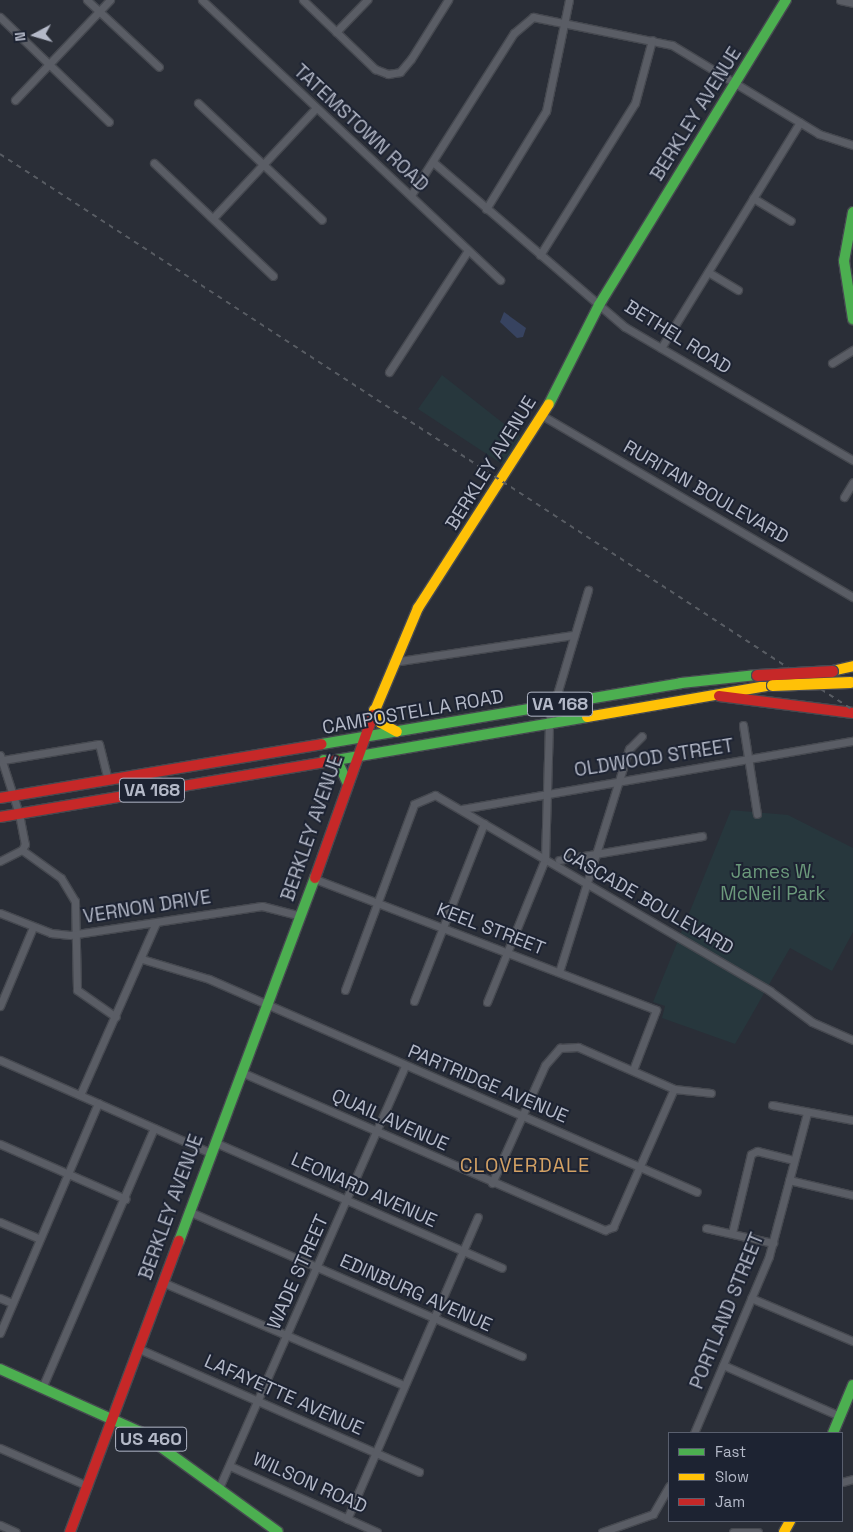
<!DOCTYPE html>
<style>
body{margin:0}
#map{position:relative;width:853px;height:1532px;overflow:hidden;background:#2a2e37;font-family:"Space Grotesk",sans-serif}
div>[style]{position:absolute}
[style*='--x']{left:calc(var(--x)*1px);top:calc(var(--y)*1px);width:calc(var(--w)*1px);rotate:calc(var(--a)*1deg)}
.green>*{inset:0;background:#27373d}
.water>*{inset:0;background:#374360}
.roads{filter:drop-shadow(1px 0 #464950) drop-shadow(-1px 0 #464950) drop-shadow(0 1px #464950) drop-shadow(0 -1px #464950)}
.street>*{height:7px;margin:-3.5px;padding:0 3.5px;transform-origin:3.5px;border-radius:3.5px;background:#5a5d65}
.fast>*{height:10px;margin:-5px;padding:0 5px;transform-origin:5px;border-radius:5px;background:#4caf50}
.slow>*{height:10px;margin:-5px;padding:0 5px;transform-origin:5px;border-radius:5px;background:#ffc107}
.jam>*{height:10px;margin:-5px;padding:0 5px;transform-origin:5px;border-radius:5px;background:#c62828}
.rail>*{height:2px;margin-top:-1px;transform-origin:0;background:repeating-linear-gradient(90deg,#585c63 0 5px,transparent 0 10px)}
.bridges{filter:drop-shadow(1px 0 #484b54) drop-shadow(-1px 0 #484b54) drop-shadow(0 1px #484b54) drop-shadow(0 -1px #484b54)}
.slow-bridge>*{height:11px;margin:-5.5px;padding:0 5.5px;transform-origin:5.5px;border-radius:5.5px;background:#ffc107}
.jam-bridge>*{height:11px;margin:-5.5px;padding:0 5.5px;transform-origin:5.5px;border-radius:5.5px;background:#c62828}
span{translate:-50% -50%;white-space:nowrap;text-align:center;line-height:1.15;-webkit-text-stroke:4px #1d2332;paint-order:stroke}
.shield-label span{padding:1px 4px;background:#1d2332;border:1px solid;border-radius:4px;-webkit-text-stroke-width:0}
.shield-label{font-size:18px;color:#b4b9c8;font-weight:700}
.street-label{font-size:19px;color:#b4b9c8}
.park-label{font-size:19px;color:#6b997b}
.neighbourhood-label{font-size:20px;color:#d3a164;letter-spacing:1px}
.legend{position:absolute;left:668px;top:1432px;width:175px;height:90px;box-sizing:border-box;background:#1d2332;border:1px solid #595f6e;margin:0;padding:6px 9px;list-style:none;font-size:15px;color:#b4b9c8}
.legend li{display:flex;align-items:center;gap:10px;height:25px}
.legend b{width:25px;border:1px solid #595f6e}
.north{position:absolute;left:10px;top:10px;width:50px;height:50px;-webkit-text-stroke:4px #1d2332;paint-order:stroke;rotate:264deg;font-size:14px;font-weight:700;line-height:20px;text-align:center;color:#b4b9c8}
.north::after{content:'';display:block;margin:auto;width:18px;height:22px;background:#b4b9c8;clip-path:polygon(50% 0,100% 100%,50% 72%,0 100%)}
</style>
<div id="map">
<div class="green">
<i style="clip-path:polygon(442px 375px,522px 438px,505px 466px,418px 409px)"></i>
<i style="clip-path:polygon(731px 810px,788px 815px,853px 848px,853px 932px,832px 971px,790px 948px,735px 1044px,662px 1018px,665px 1006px,653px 1002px)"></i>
</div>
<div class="water">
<i style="clip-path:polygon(504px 312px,526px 328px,523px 337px,517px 338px,500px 322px)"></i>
</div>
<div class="roads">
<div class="street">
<i style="--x:87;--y:0;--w:98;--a:42.9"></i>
<i style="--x:202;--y:0;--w:409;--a:43.2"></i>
<i style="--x:303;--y:0;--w:100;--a:43.8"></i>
<i style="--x:375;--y:69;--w:14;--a:21"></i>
<i style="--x:388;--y:74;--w:12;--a:-9"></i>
<i style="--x:400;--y:72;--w:17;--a:-50"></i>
<i style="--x:411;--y:59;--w:70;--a:-57.9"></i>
<i style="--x:840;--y:0;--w:13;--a:13"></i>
<i style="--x:0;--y:17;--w:151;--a:43.9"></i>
<i style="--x:336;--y:32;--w:45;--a:-45.9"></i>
<i style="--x:15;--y:100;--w:138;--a:-46.5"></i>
<i style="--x:198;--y:103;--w:170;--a:43.3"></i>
<i style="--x:433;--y:162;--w:253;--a:40.7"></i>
<i style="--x:625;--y:327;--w:264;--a:30.3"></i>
<i style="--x:154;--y:163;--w:164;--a:43.5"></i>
<i style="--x:411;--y:195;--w:192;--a:-57.6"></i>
<i style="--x:514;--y:33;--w:25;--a:-40"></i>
<i style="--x:533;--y:17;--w:142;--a:11.4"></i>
<i style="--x:672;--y:45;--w:172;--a:31.2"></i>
<i style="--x:819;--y:134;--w:36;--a:18"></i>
<i style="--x:753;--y:198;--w:44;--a:31.2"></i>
<i style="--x:486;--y:209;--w:115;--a:-58.5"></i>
<i style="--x:546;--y:111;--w:113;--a:-78.3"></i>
<i style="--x:214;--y:217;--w:148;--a:-46.9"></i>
<i style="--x:540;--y:255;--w:179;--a:-58"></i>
<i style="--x:635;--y:103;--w:65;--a:-74.9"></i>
<i style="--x:708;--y:272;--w:35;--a:31"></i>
<i style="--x:661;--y:348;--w:265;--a:-58.4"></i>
<i style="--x:832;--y:363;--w:25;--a:-32"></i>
<i style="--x:389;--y:372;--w:143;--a:-57"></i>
<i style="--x:543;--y:416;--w:359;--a:30.3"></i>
<i style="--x:844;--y:497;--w:17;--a:-59"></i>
<i style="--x:393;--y:662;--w:182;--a:-8.5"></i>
<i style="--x:743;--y:725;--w:90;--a:81.1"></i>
<i style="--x:0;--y:755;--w:62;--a:72.1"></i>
<i style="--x:19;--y:814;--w:31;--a:79"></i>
<i style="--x:25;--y:844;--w:7;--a:117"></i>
<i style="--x:3;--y:760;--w:97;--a:-9.5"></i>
<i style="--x:99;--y:744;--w:37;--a:76"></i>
<i style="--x:462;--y:809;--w:397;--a:-9.9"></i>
<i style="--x:22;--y:850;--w:48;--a:35.7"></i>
<i style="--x:61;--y:878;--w:27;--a:59"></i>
<i style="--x:75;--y:901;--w:89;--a:88.7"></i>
<i style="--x:77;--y:990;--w:47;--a:34.7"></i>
<i style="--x:559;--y:860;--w:145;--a:-9.5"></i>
<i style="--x:0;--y:861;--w:25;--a:-27"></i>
<i style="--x:315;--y:879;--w:365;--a:21"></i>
<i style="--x:656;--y:1010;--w:64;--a:111"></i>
<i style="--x:0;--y:913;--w:55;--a:21.4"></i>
<i style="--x:51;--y:933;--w:19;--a:6"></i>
<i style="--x:70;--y:935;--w:194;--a:-8.6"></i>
<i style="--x:262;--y:906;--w:40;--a:14.4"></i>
<i style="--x:142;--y:959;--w:70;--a:16.6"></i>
<i style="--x:209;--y:979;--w:532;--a:23.58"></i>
<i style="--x:559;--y:972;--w:234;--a:-72.6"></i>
<i style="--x:629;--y:749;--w:18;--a:-45"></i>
<i style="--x:345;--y:990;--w:198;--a:-69.6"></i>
<i style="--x:414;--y:804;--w:23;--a:-23"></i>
<i style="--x:435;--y:795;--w:388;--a:30.3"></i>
<i style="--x:770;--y:991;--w:52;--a:36.4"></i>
<i style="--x:812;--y:1022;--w:45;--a:23.7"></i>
<i style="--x:414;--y:1001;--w:191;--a:-68.5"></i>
<i style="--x:487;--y:1002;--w:154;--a:-67.9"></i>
<i style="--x:545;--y:859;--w:138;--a:-88.3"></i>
<i style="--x:549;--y:721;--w:137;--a:-73.4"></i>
<i style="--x:0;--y:1006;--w:86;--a:-67.3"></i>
<i style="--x:0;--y:1060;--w:228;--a:23.8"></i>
<i style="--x:241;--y:1072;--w:397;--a:23.5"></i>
<i style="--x:605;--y:1230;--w:9;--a:-21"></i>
<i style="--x:613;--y:1227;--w:151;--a:-66.2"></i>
<i style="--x:80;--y:1095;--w:188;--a:-66.2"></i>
<i style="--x:772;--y:1105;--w:82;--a:10.5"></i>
<i style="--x:214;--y:1142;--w:314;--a:23.6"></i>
<i style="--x:0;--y:1144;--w:137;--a:23.7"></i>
<i style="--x:789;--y:1180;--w:66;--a:13.2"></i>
<i style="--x:492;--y:1183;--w:129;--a:-65.8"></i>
<i style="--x:545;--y:1065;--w:23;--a:-49"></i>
<i style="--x:560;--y:1048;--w:18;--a:-3"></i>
<i style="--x:578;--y:1047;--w:105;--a:23.6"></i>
<i style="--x:674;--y:1089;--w:37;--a:6"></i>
<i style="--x:188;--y:1211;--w:364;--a:23.5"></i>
<i style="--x:0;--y:1222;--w:43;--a:23"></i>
<i style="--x:706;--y:1228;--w:69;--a:12.6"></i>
<i style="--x:732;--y:1233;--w:81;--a:-76.5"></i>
<i style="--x:751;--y:1154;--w:7;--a:-27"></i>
<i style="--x:757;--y:1151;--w:38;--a:14"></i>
<i style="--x:162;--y:1282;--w:263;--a:23.1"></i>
<i style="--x:0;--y:1298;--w:13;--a:23"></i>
<i style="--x:751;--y:1298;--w:111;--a:22.9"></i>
<i style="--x:0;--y:1333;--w:250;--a:-66.9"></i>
<i style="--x:137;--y:1348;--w:308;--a:23.7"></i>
<i style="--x:723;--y:1365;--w:128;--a:23.6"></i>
<i style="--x:42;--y:1388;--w:283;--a:-66.7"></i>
<i style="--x:694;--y:1433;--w:192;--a:-67"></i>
<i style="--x:769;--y:1256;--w:148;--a:-75.1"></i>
<i style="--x:0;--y:1448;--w:96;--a:23.4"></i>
<i style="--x:230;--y:1466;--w:161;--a:24.2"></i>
<i style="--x:842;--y:1482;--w:11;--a:-15"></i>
<i style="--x:218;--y:1490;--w:463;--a:-66.2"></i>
<i style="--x:347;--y:1519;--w:329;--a:-66.6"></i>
<i style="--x:0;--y:1525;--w:17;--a:24"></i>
<i style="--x:602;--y:1532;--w:54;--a:-19.4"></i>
<i style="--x:653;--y:1514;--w:32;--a:-60"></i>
<i style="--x:733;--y:1532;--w:25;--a:0"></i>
</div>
<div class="fast">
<i style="--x:853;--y:212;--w:50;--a:100.4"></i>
<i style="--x:844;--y:261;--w:59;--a:81.2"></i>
<i style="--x:549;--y:404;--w:111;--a:-63.2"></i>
<i style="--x:599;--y:305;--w:358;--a:-58.5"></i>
<i style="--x:322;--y:744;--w:364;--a:-9.6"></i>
<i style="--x:681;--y:683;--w:76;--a:-6"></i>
<i style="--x:324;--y:760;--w:17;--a:24"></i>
<i style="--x:340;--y:767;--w:17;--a:65"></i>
<i style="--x:336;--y:760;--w:255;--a:-9.7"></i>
<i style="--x:179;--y:1241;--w:388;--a:-69.5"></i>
<i style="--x:0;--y:1369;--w:154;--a:24.2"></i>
<i style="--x:140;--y:1432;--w:170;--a:35.9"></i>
<i style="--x:833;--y:1433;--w:52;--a:-67.4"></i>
</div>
<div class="slow">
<i style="--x:832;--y:671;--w:22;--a:-13"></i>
<i style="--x:374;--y:710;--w:15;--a:62"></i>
<i style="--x:381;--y:723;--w:18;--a:29"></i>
<i style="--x:373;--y:715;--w:116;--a:-67.2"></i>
<i style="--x:418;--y:608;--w:242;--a:-57.3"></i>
<i style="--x:587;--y:717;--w:188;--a:-9.8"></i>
<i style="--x:784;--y:1532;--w:13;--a:-61"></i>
</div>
<div class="jam">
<i style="--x:719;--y:696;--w:135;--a:7.2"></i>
<i style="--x:0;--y:798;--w:326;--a:-9.5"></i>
<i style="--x:0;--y:817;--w:341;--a:-9.6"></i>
<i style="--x:315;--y:878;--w:173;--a:-70.4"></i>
<i style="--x:70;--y:1532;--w:311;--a:-69.5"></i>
</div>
</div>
<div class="rail">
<i style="--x:0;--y:154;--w:1018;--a:33.1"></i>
</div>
<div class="bridges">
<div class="slow-bridge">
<i style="--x:772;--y:685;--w:78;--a:-2.2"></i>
</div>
<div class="jam-bridge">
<i style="--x:757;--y:675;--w:75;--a:-3.1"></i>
</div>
</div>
<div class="shield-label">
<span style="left:560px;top:704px">VA 168</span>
<span style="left:152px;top:790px">VA 168</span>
<span style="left:151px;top:1439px">US 460</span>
</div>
<div class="street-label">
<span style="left:696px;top:114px;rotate:-58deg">BERKLEY AVENUE</span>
<span style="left:361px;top:128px;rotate:43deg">TATEMSTOWN ROAD</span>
<span style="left:678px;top:337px;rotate:32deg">BETHEL ROAD</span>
<span style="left:491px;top:463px;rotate:-58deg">BERKLEY AVENUE</span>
<span style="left:706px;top:492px;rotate:30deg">RURITAN BOULEVARD</span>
<span style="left:413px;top:712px;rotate:-10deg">CAMPOSTELLA ROAD</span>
<span style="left:654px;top:758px;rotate:-9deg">OLDWOOD STREET</span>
<span style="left:312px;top:828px;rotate:-71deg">BERKLEY AVENUE</span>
<span style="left:648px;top:901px;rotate:30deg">CASCADE BOULEVARD</span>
<span style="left:147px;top:907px;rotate:-9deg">VERNON DRIVE</span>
<span style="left:491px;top:929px;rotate:21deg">KEEL STREET</span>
<span style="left:488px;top:1084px;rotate:23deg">PARTRIDGE AVENUE</span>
<span style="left:390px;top:1120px;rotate:24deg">QUAIL AVENUE</span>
<span style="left:364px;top:1190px;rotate:24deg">LEONARD AVENUE</span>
<span style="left:171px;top:1207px;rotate:-70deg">BERKLEY AVENUE</span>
<span style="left:298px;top:1272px;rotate:-66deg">WADE STREET</span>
<span style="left:416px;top:1293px;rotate:24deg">EDINBURG AVENUE</span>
<span style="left:727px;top:1311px;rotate:-68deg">PORTLAND STREET</span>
<span style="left:284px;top:1395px;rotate:24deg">LAFAYETTE AVENUE</span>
<span style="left:310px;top:1483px;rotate:24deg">WILSON ROAD</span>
</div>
<div class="park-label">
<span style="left:773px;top:883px">James W.<br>McNeil Park</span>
</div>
<div class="neighbourhood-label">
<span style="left:525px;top:1165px">CLOVERDALE</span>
</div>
<ul class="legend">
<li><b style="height:6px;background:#4caf50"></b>Fast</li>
<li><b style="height:6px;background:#ffc107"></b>Slow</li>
<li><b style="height:6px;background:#c62828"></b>Jam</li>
</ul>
<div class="north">N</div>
</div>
